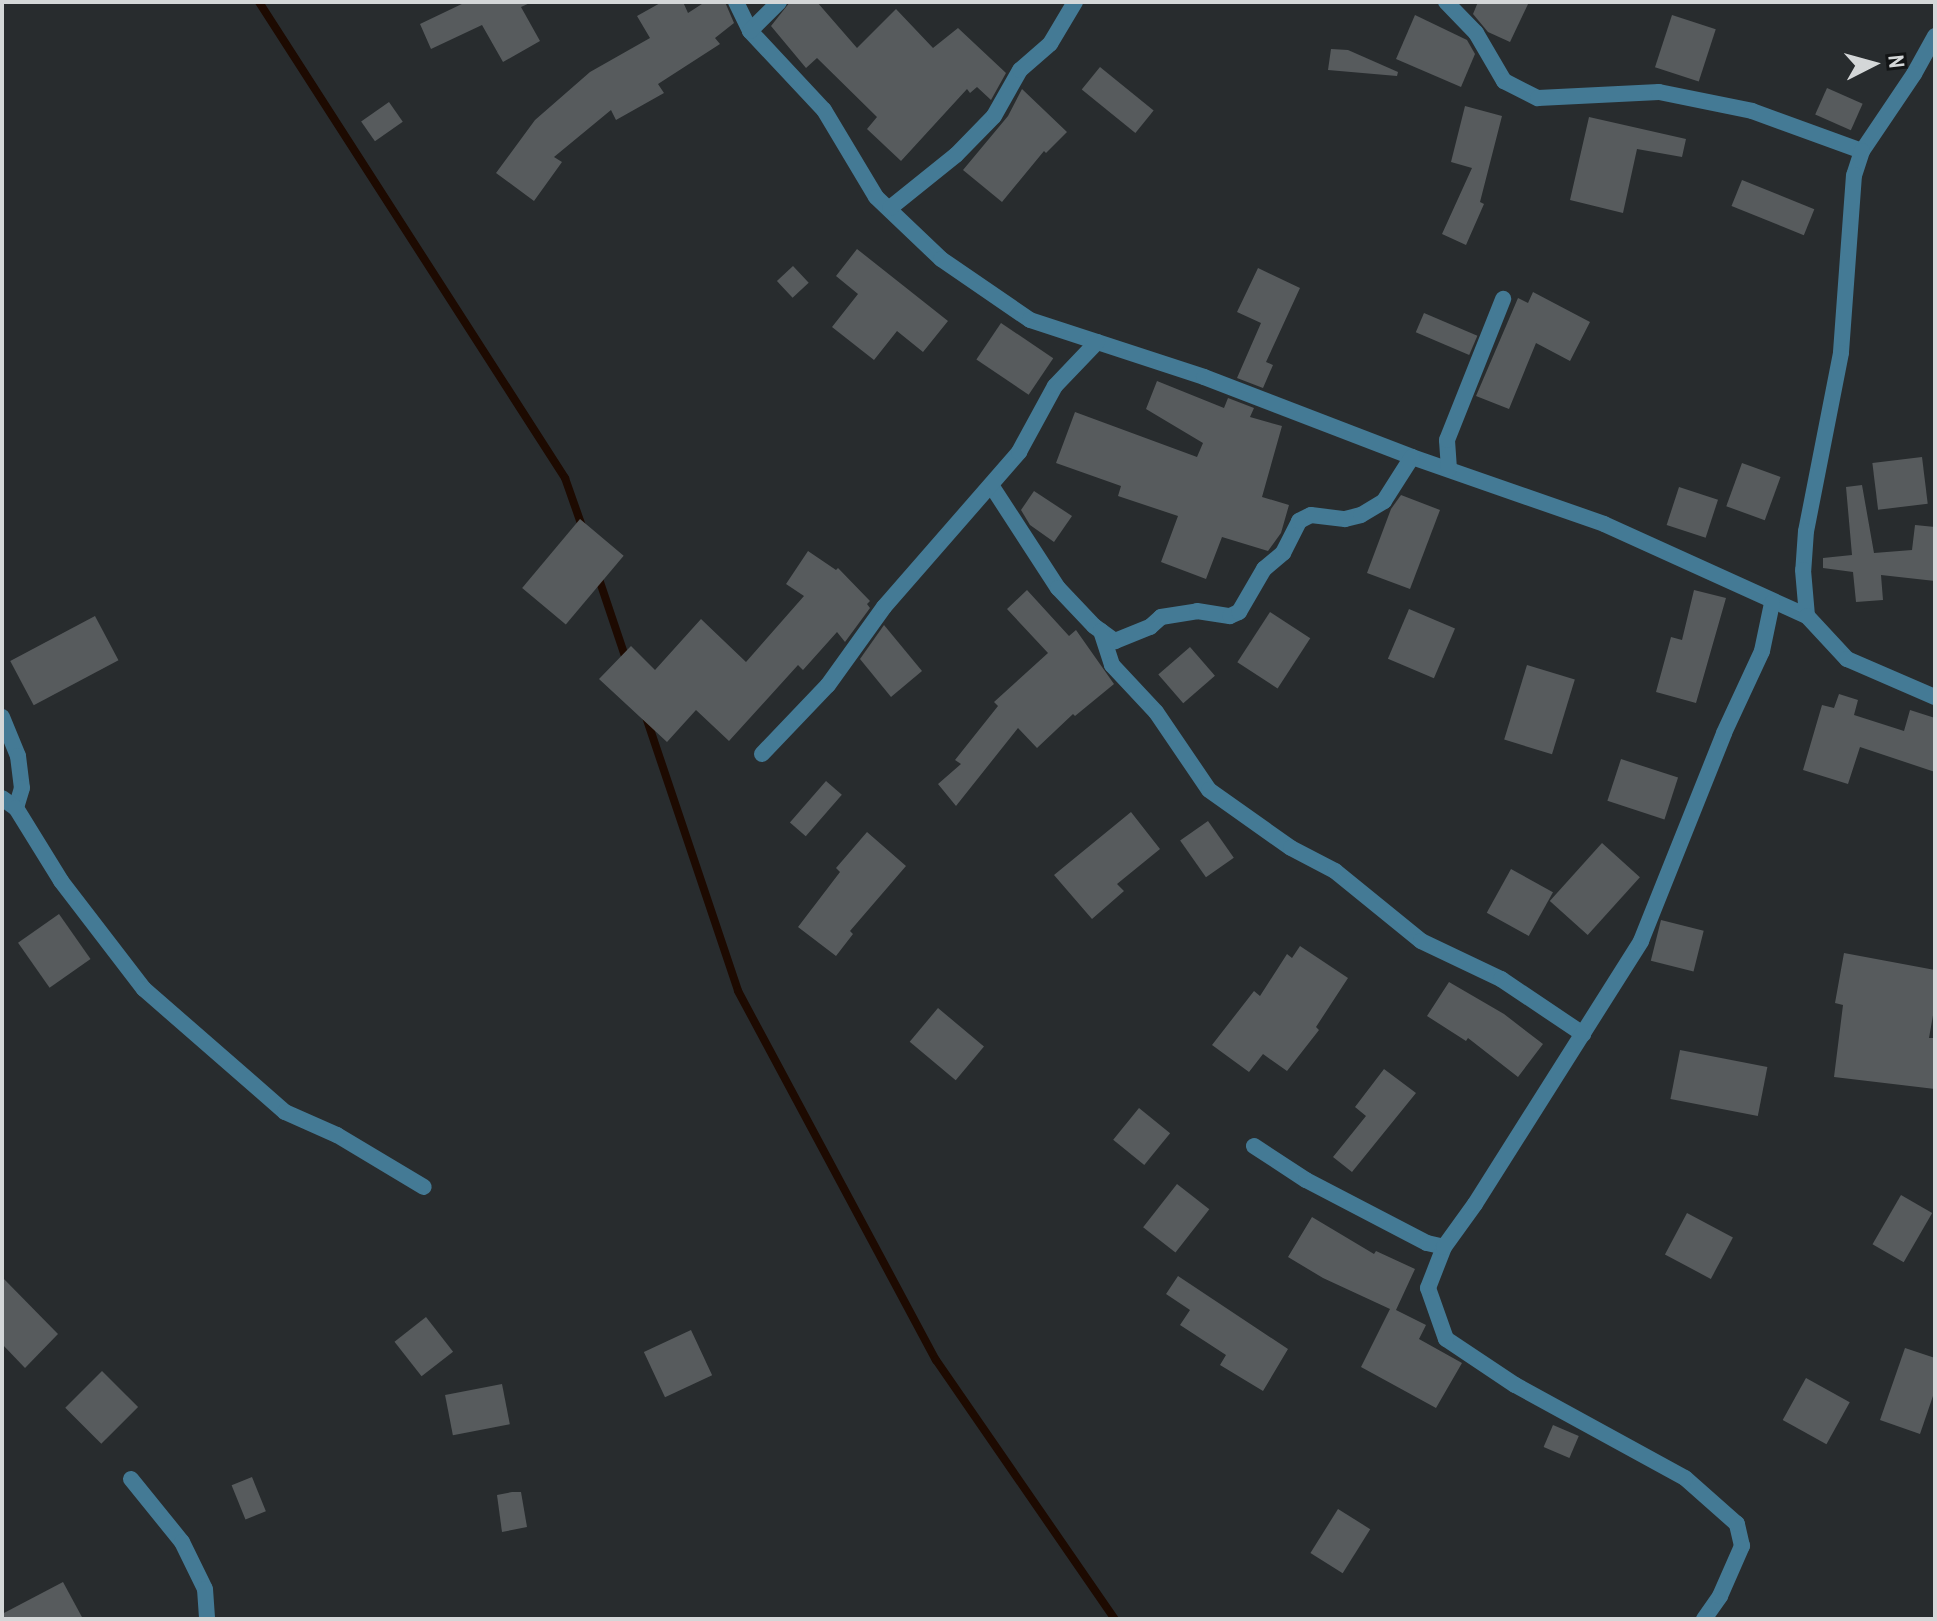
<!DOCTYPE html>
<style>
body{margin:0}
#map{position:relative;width:1937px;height:1621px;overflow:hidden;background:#282c2e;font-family:"Archivo Narrow",sans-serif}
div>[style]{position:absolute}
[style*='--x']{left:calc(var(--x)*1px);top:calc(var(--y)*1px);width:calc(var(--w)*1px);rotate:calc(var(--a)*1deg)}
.stream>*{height:8px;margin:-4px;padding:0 4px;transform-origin:4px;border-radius:4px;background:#1d0a01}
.building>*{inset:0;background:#575b5d;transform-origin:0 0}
.street>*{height:16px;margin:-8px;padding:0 8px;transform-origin:8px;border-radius:8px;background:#447a95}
span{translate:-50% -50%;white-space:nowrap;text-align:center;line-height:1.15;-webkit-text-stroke:7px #121415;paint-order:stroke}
.frame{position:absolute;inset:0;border:4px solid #d4d7d8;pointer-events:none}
.north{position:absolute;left:1833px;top:24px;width:80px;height:80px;-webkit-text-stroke:6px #121415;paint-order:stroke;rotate:84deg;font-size:22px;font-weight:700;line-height:32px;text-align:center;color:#d4d7d8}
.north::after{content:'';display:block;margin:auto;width:28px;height:36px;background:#d4d7d8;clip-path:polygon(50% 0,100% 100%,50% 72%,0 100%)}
</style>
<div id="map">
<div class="stream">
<i style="--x:259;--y:2;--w:566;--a:57.26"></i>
<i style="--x:565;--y:478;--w:54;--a:70.6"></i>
<i style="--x:598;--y:576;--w:91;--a:71.4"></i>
<i style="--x:646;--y:717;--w:289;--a:71.4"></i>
<i style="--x:738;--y:991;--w:419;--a:61.8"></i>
<i style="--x:936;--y:1360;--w:315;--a:55.4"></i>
</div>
<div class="building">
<i style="clip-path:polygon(466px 2px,532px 2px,521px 7px,540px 41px,503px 62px,482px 25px,431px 49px,420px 24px)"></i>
<i style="clip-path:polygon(662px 2px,683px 2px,688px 13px,705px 2px,725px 2px,734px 23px,715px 38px,720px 44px,658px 84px,664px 93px,616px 120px,611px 110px,554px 157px,562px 162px,534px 201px,496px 173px,535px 120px,590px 72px,650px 38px,637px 16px)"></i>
<i style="clip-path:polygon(790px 2px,817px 2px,857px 48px,896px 9px,933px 48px,958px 28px,1006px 73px,991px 100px,977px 87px,970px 93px,967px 89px,901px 161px,867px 129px,877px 117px,817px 58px,806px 68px,771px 26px)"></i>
<i style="clip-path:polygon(1478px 2px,1529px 2px,1510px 42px,1488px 32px,1473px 14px)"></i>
<i style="clip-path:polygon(1415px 15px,1467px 40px,1475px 54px,1461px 87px,1396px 59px)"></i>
<i style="left:1672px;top:15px;width:46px;height:55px;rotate:18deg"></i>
<i style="clip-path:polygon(1331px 49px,1348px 50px,1398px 72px,1397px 76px,1328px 70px)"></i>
<i style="left:1100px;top:67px;width:69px;height:29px;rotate:39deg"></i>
<i style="left:1827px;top:88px;width:39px;height:29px;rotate:24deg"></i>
<i style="clip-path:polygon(1022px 89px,1067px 132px,1046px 153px,1044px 151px,1002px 202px,963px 170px,1008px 116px)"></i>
<i style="left:389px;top:102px;width:24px;height:34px;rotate:55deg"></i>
<i style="clip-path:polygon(1465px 106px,1502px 116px,1480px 202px,1484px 204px,1466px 245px,1442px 234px,1472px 168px,1451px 162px)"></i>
<i style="clip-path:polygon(1589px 117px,1686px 139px,1682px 157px,1637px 149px,1623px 213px,1570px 200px)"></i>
<i style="left:1742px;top:180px;width:78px;height:28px;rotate:22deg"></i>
<i style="clip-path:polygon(857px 249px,948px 321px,923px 352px,897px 331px,874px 360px,832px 327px,858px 294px,836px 276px)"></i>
<i style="left:793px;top:266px;width:23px;height:22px;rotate:47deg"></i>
<i style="clip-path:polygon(1258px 268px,1300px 288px,1266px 362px,1273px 365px,1263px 388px,1237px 378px,1261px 323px,1237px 312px)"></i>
<i style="clip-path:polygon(1533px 292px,1590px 322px,1570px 361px,1536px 343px,1509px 409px,1476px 396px,1518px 298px,1528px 303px)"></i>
<i style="left:1424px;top:313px;width:58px;height:21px;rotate:23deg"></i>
<i style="left:1001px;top:323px;width:63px;height:44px;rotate:34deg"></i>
<i style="clip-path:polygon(1157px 381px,1224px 408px,1228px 398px,1254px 408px,1250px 417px,1282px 426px,1262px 497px,1289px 505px,1281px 533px,1268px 551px,1222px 537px,1206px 579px,1161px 562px,1178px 516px,1118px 496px,1121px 486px,1056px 463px,1075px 412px,1197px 457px,1203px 443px,1146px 409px)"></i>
<i style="left:1922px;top:457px;width:47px;height:50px;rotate:83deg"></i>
<i style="left:1742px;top:463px;width:41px;height:46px;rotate:20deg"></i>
<i style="clip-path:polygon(1862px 485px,1874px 553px,1912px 550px,1915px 525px,1935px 527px,1935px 581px,1881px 575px,1883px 600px,1856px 602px,1853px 572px,1823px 568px,1823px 558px,1852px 555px,1846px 487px)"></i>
<i style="left:1679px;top:487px;width:41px;height:40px;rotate:18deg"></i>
<i style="clip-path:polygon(1034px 491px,1072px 516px,1054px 542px,1030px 525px,1021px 510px)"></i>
<i style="clip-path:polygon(1401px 495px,1440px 510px,1410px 589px,1367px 573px,1391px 509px)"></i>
<i style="left:580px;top:519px;width:57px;height:90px;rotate:40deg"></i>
<i style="clip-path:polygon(808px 551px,836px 570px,838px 568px,870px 601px,867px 604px,870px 608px,845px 642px,837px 632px,803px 670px,798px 665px,729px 741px,696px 710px,667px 742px,599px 679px,631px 646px,655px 670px,701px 619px,746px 662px,804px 596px,786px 584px)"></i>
<i style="clip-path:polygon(1027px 590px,1069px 636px,1076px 630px,1114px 684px,1075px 716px,1073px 714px,1037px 748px,1018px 728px,956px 806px,938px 784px,961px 764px,955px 760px,998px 706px,994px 702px,1048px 653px,1007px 609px)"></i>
<i style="clip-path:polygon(1694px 590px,1726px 598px,1696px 703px,1656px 692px,1671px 637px,1682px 640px)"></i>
<i style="left:1409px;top:609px;width:50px;height:54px;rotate:23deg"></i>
<i style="left:1270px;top:612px;width:48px;height:60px;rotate:33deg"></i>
<i style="left:95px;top:616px;width:50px;height:96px;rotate:62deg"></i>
<i style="clip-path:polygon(884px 625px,922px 671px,891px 697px,860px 659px)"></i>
<i style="left:1190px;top:647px;width:38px;height:42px;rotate:49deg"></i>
<i style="left:1527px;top:665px;width:50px;height:78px;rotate:17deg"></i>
<i style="clip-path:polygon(1839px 694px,1858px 700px,1854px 715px,1904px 731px,1910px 710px,1935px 718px,1935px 772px,1860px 747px,1848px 784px,1803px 770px,1822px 705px,1834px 708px)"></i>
<i style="left:1621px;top:759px;width:60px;height:44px;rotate:18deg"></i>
<i style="left:826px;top:781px;width:21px;height:55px;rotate:41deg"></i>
<i style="clip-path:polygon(1131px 812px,1160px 849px,1117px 884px,1124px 891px,1092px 919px,1054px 875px)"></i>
<i style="left:1208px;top:821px;width:45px;height:34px;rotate:55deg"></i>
<i style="clip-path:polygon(867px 832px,906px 866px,850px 931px,853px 934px,836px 956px,798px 927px,840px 872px,836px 868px)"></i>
<i style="left:1602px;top:843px;width:51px;height:78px;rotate:42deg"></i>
<i style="left:1511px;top:869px;width:48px;height:50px;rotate:29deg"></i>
<i style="left:59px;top:914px;width:55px;height:50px;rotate:55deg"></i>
<i style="left:1661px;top:920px;width:44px;height:42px;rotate:14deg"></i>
<i style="clip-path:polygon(1300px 946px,1348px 978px,1316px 1027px,1319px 1030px,1287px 1071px,1263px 1054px,1249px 1072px,1212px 1045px,1254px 991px,1260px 996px,1287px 954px,1292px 958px)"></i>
<i style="clip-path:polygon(1844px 953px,1935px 970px,1935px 1004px,1929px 1038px,1935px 1038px,1935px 1089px,1834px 1077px,1843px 1005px,1835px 1003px)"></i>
<i style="clip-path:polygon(1449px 982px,1504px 1014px,1543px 1044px,1518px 1077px,1468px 1038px,1466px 1041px,1427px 1016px)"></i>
<i style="left:938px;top:1008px;width:60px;height:44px;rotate:40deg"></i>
<i style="left:1680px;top:1050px;width:89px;height:50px;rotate:11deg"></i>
<i style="clip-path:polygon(1384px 1069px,1416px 1093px,1352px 1172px,1333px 1157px,1366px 1116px,1355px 1107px)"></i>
<i style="left:1139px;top:1108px;width:40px;height:41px;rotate:39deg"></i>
<i style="left:1177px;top:1184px;width:41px;height:55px;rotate:38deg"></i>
<i style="left:1901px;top:1195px;width:36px;height:57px;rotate:30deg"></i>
<i style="left:1687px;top:1213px;width:52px;height:47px;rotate:28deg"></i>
<i style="clip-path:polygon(1312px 1217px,1374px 1254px,1376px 1251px,1415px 1269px,1396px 1310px,1426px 1325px,1419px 1339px,1462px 1363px,1436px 1408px,1361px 1367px,1390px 1309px,1323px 1278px,1288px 1257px)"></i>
<i style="clip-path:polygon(1178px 1276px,1288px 1349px,1263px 1391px,1220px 1365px,1226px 1355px,1180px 1325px,1190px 1310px,1166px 1294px)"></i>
<i style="clip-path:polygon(2px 1277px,58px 1334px,25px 1368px,2px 1344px)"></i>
<i style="left:426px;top:1317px;width:44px;height:40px;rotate:52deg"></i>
<i style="left:691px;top:1330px;width:50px;height:52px;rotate:65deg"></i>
<i style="clip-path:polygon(1905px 1348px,1935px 1358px,1935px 1390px,1920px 1434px,1880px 1420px)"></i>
<i style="left:102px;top:1371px;width:51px;height:52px;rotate:45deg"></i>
<i style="left:1806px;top:1378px;width:50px;height:48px;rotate:29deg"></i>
<i style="left:502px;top:1384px;width:41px;height:58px;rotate:79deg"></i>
<i style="left:1553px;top:1425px;width:28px;height:24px;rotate:23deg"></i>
<i style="left:252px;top:1477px;width:37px;height:22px;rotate:68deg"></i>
<i style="clip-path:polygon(512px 1492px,521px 1492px,527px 1527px,502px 1532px,497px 1495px)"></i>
<i style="left:1338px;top:1509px;width:38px;height:52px;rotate:32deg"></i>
<i style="clip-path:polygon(63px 1582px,83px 1619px,2px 1619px,2px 1614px)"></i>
</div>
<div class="street">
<i style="--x:736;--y:2;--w:32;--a:64"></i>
<i style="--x:750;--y:31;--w:108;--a:46.9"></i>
<i style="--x:824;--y:110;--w:101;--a:59.1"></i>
<i style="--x:876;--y:197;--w:90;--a:43.6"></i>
<i style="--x:941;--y:259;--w:108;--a:34.4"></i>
<i style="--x:1030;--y:320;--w:183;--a:18.1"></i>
<i style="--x:1204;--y:377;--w:223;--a:21"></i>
<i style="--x:1412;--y:457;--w:203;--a:19.2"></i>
<i style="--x:1604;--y:524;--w:223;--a:24.4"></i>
<i style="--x:1446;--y:2;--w:43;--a:45.9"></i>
<i style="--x:1476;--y:33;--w:56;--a:59.7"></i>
<i style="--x:1504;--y:81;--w:38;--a:27"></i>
<i style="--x:1538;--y:98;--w:121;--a:-2.8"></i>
<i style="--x:1659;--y:92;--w:95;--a:11.5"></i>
<i style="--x:1752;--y:111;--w:117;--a:20"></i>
<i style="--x:750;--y:31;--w:41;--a:-45"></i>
<i style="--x:1935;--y:36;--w:43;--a:118.9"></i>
<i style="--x:1914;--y:74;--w:93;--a:124"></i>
<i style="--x:1862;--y:151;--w:25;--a:108"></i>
<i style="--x:1854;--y:175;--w:178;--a:94.2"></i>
<i style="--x:1841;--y:353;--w:181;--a:101.1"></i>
<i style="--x:1806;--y:531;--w:39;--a:94"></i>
<i style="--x:1803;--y:570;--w:46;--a:85"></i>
<i style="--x:1807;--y:616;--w:59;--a:47.1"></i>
<i style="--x:1847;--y:659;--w:96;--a:23.4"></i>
<i style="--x:890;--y:208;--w:85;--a:-38.8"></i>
<i style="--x:956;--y:155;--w:54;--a:-45.7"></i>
<i style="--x:994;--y:116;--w:53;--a:-60.5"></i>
<i style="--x:1020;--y:70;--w:40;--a:-41"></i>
<i style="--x:1050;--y:44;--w:49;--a:-59.2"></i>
<i style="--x:1449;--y:469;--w:29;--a:-94"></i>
<i style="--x:1447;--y:440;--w:152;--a:-68.3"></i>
<i style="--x:991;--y:485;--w:123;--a:57"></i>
<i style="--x:1058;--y:588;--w:52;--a:46.5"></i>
<i style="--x:1094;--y:626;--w:26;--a:36"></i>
<i style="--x:1115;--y:641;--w:38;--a:-22"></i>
<i style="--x:1150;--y:627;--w:15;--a:-42"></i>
<i style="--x:1161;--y:617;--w:36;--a:-9"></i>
<i style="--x:1197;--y:611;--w:33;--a:9"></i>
<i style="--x:1230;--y:616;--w:10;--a:-24"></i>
<i style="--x:1239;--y:612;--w:50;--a:-59.8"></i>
<i style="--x:1264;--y:569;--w:25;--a:-40"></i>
<i style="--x:1283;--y:553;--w:36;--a:-63"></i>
<i style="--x:1299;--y:521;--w:13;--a:-27"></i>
<i style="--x:1311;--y:515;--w:34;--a:7"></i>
<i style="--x:1345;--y:519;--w:16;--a:-14"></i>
<i style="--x:1361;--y:515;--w:27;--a:-31"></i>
<i style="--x:1384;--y:501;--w:52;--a:-57.5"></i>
<i style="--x:1101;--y:631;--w:36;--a:72"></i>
<i style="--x:1112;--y:665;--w:64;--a:46.9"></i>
<i style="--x:1156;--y:712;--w:94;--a:55.8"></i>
<i style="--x:1209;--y:790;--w:100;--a:35.3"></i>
<i style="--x:1291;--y:848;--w:50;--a:27.6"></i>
<i style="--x:1335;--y:871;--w:111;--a:39.1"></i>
<i style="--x:1421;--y:941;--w:89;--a:25.4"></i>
<i style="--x:1501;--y:979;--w:99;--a:33.9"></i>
<i style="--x:2;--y:717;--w:42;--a:67.7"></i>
<i style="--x:18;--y:756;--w:32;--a:83"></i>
<i style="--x:22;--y:788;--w:21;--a:107"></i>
<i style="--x:762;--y:754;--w:95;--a:-46.3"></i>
<i style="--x:828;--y:685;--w:96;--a:-54.3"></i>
<i style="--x:884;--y:607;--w:206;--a:-48.9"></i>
<i style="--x:1019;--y:452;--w:75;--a:-61.4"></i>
<i style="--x:1055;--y:386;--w:61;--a:-46.3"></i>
<i style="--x:2;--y:798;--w:17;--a:36"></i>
<i style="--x:16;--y:808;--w:86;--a:58.3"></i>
<i style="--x:61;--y:881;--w:136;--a:52.5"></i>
<i style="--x:144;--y:989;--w:187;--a:41.1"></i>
<i style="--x:285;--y:1112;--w:57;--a:23.9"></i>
<i style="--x:337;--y:1135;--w:101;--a:30.9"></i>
<i style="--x:1254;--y:1146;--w:62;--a:33.2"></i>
<i style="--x:1306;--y:1180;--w:136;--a:27.5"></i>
<i style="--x:1427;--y:1243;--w:17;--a:13"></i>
<i style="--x:131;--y:1479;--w:81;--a:51"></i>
<i style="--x:182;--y:1542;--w:52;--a:63.9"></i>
<i style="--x:205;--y:1589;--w:30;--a:86"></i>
<i style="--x:1704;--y:1619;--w:28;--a:-55"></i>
<i style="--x:1720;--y:1596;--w:55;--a:-66.3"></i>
<i style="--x:1742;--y:1546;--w:23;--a:-103"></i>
<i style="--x:1737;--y:1524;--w:69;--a:-138.5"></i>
<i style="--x:1685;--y:1478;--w:194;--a:-151.3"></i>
<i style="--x:1515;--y:1385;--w:83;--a:-146.3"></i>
<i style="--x:1446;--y:1339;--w:54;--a:-109.4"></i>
<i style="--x:1428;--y:1288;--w:44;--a:-68.7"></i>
<i style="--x:1444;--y:1247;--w:53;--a:-54.2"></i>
<i style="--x:1475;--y:1204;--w:311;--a:-57.7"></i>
<i style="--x:1641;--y:941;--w:224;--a:-68.2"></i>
<i style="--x:1724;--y:733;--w:90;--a:-65.1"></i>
<i style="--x:1762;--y:651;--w:49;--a:-78.2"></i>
</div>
<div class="frame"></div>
<div class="north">N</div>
</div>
